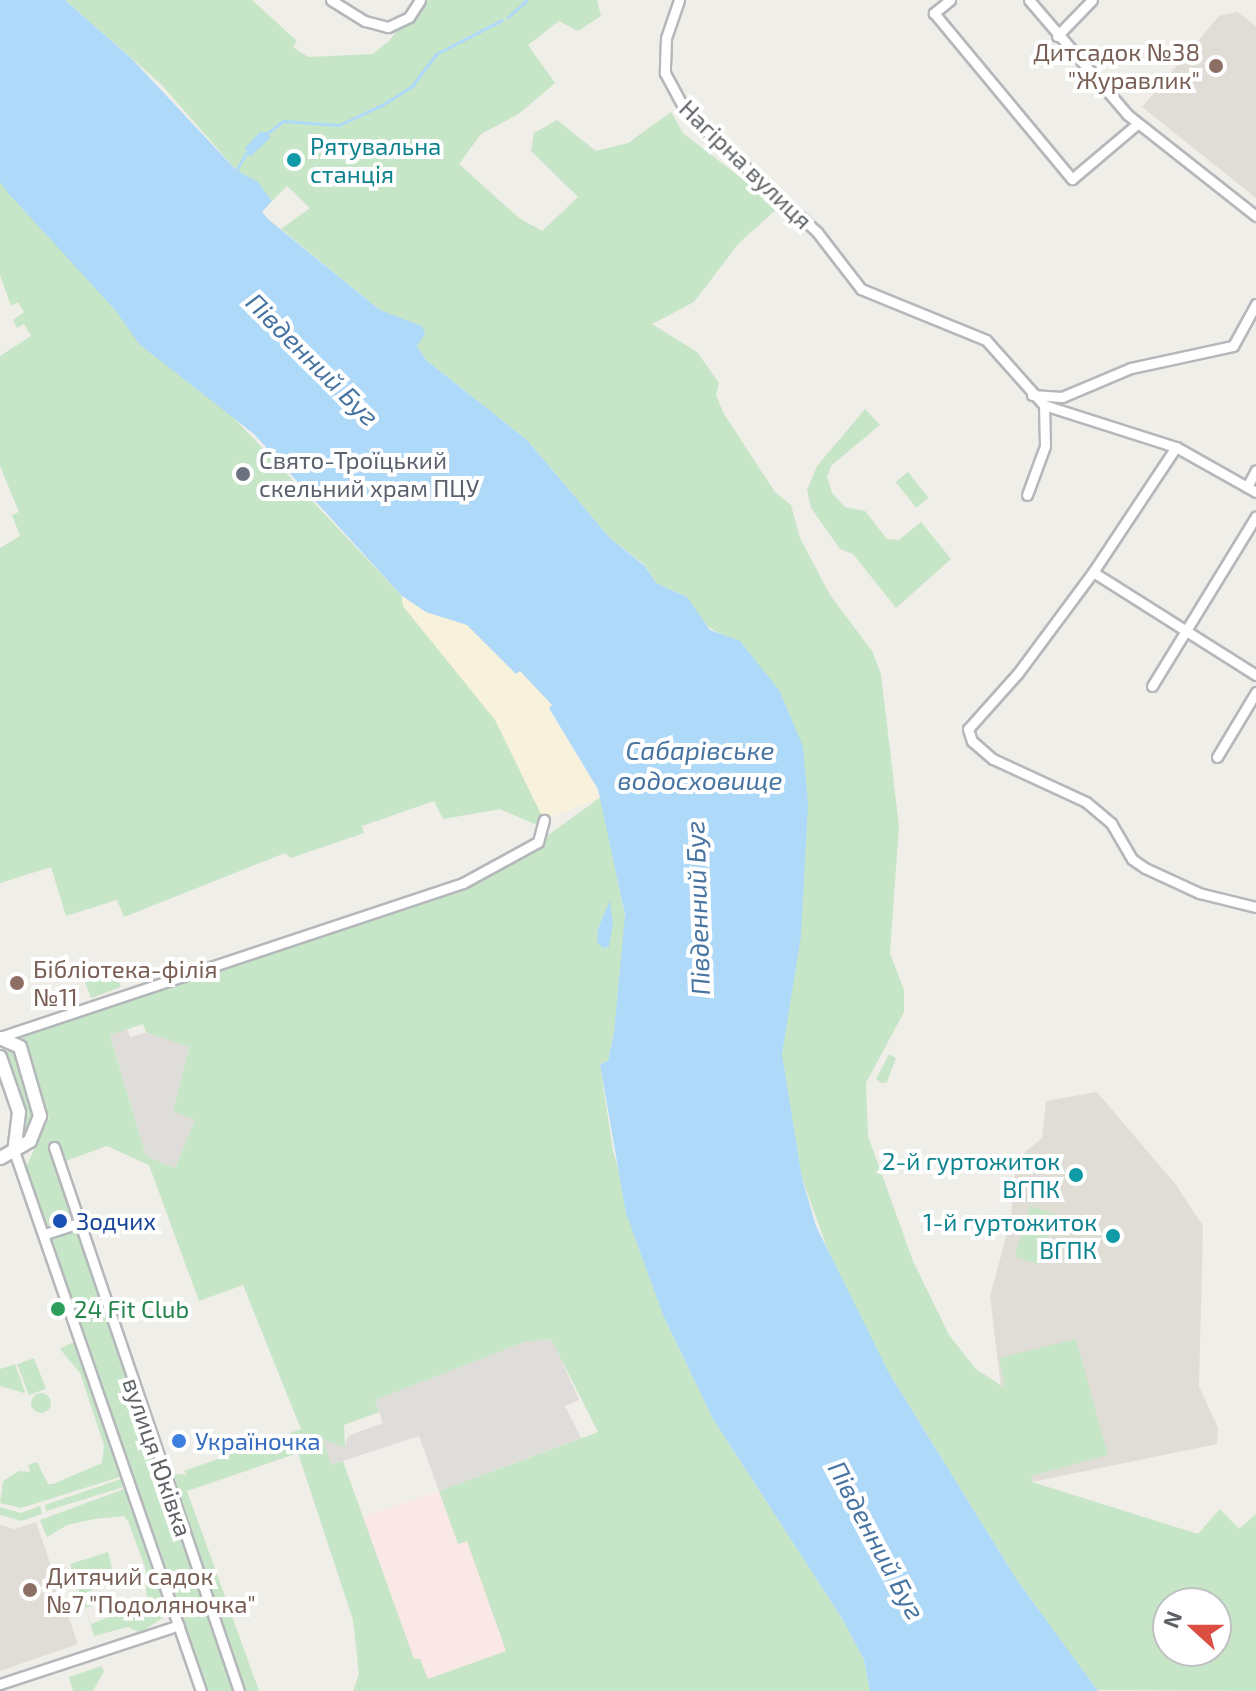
<!DOCTYPE html>
<meta charset="utf-8">
<style>
body{margin:0}
#map{position:relative;width:1256px;height:1691px;overflow:hidden;background:#f0eee8;font-family:"Exo 2",sans-serif}
div>[style]{position:absolute}
[style*='--x']{left:calc(var(--x)*1px);top:calc(var(--y)*1px);width:calc(var(--w)*1px);rotate:calc(var(--a)*1deg)}
.industrial>*{inset:0;background:#dfddda}
.education>*{inset:0;background:#e0ddd6}
.medical>*{inset:0;background:#fae8e7}
.green>*{inset:0;background:#c7e5c7;transform-origin:0 0}
.round{border-radius:50%}
.sand>*{inset:0;background:#f8f1db}
.water>*{inset:0;background:#afd9f9}
.stream>*{height:3px;margin:-1.5px;padding:0 1.5px;transform-origin:1.5px;border-radius:1.5px;background:#afd9f9}
.roads{filter:drop-shadow(2px 0 #b5b8bb) drop-shadow(-2px 0 #b5b8bb) drop-shadow(0 2px #b5b8bb) drop-shadow(0 -2px #b5b8bb)}
.street>*{height:9px;margin:-4.5px;padding:0 4.5px;transform-origin:4.5px;border-radius:4.5px;background:#fff}
.secondary>*{height:12px;margin:-6px;padding:0 6px;transform-origin:6px;border-radius:6px;background:#fff}
.dots>*{width:22px;height:22px;translate:-50% -50%;box-sizing:border-box;border:4px solid #fff;border-radius:50%}
span{translate:-50% -50%;white-space:nowrap;text-align:center;line-height:1.15;-webkit-text-stroke:8px #fff;paint-order:stroke}
.education-label{font-size:24px;color:#785e54}
.right{translate:-100% -50%;text-align:right}
.left{translate:0 -50%;text-align:left}
.culture-label{font-size:24px;color:#0d838f}
.street-label{font-size:24px;color:#5f6367}
.worship-label{font-size:24px;color:#5b616d}
.transit-label{font-size:24px;color:#164399}
.leisure-label{font-size:24px;color:#27864d}
.shop-label{font-size:24px;color:#366cbe}
.water-label{font-size:26px;color:#4874a2;font-style:italic}
.north{position:absolute;left:1152px;top:1587px;width:80px;height:80px;box-sizing:border-box;background:#fff;border:2px solid #bfc1c2;border-radius:50%;rotate:291deg;font-size:22px;font-weight:700;line-height:32px;text-align:center;color:#5f6367}
.north::after{content:'';display:block;margin:auto;width:28px;height:36px;background:#dc4d42;clip-path:polygon(50% 0,100% 100%,50% 72%,0 100%)}
</style>
<div id="map">
<div class="industrial">
<i style="clip-path:polygon(127px 1029px,130px 1037px,153px 1031px,189px 1046px,173px 1111px,195px 1120px,175px 1168px,146px 1156px,110px 1034px)"></i>
<i style="clip-path:polygon(552px 1339px,579px 1400px,565px 1406px,581px 1438px,439px 1491px,419px 1436px,331px 1465px,322px 1440px,345px 1446px,348px 1436px,383px 1423px,375px 1400px,525px 1342px)"></i>
</div>
<div class="education">
<i style="clip-path:polygon(1237px 12px,1256px 26px,1256px 198px,1142px 107px,1219px 16px)"></i>
<i style="clip-path:polygon(1097px 1092px,1176px 1185px,1203px 1226px,1199px 1386px,1218px 1428px,1217px 1444px,1032px 1482px,1001px 1388px,990px 1296px,1011px 1219px,1014px 1176px,1025px 1152px,1042px 1138px,1046px 1101px)"></i>
<i style="clip-path:polygon(36px 1522px,78px 1644px,0 1671px,0 1525px,15px 1529px)"></i>
</div>
<div class="medical">
<i style="clip-path:polygon(439px 1491px,458px 1543px,467px 1541px,507px 1651px,428px 1679px,414px 1660px,362px 1517px)"></i>
</div>
<div class="green">
<i style="clip-path:polygon(evenodd,65px 0,252px 0,297px 41px,293px 47px,308px 57px,373px 54px,389px 41px,420px 0,597px 0,601px 16px,578px 31px,559px 21px,528px 45px,555px 83px,520px 113px,481px 134px,459px 164px,519px 218px,542px 231px,578px 197px,531px 151px,534px 133px,557px 120px,596px 151px,628px 143px,671px 112px,683px 133px,779px 207px,739px 243px,694px 302px,652px 324px,697px 352px,719px 383px,716px 395px,724px 414px,775px 492px,791px 505px,800px 538px,830px 595px,872px 651px,881px 674px,899px 826px,890px 953px,904px 990px,904px 1012px,866px 1083px,868px 1136px,913px 1261px,949px 1335px,976px 1369px,1005px 1388px,999px 1358px,1076px 1339px,1108px 1455px,1031px 1476px,1032px 1482px,1198px 1534px,1220px 1509px,1239px 1529px,1256px 1514px,1256px 1691px,1097px 1690px,1017px 1580px,889px 1373px,839px 1281px,802px 1178px,783px 1064px,768px 1054px,725px 637px,704px 624px,687px 597px,656px 583px,645px 565px,610px 538px,527px 440px,426px 360px,417px 346px,425px 331px,380px 310px,281px 229px,310px 208px,287px 186px,272px 201px,258px 183px,236px 170px,161px 84px,65px 0,1168px 1603px,1216px 1603px,1216px 1651px,1168px 1651px,1168px 1603px)"></i>
<i style="clip-path:polygon(0 153px,232px 416px,402px 596px,403px 606px,495px 719px,544px 820px,534px 824px,500px 809px,443px 819px,434px 801px,362px 826px,364px 833px,291px 858px,285px 853px,124px 917px,117px 900px,66px 916px,51px 867px,0 883px,0 548px,20px 536px,12px 515px,19px 512px,0 466px,0 356px,31px 336px,24px 324px,17px 328px,13px 320px,24px 312px,18px 302px,11px 306px,0 275px)"></i>
<i style="clip-path:polygon(865px 409px,880px 425px,831px 466px,827px 477px,832px 493px,845px 507px,865px 511px,887px 539px,899px 540px,921px 522px,951px 559px,896px 608px,853px 554px,840px 549px,811px 508px,807px 490px,817px 466px)"></i>
<i style="left:908px;top:472px;width:33px;height:16px;rotate:51deg"></i>
<i style="clip-path:polygon(evenodd,601px 797px,626px 922px,614px 1032px,608px 1061px,600px 1064px,613px 1151px,663px 1315px,713px 1419px,843px 1620px,864px 1660px,870px 1691px,353px 1691px,359px 1674px,353px 1620px,298px 1453px,187px 1491px,259px 1691px,201px 1691px,23px 1173px,49px 1118px,21px 1033px,463px 883px,541px 840px,601px 797px,143px 1024px,146px 1032px,189px 1047px,173px 1111px,195px 1120px,175px 1168px,146px 1156px,110px 1035px,143px 1024px,601px 797px,107px 1146px,149px 1165px,199px 1301px,243px 1285px,301px 1429px,184px 1471px,187px 1475px,164px 1473px,60px 1163px,107px 1146px,601px 797px,551px 1339px,598px 1432px,439px 1491px,458px 1544px,467px 1541px,506px 1651px,428px 1679px,420px 1659px,414px 1659px,343px 1461px,331px 1465px,323px 1440px,345px 1447px,344px 1425px,379px 1412px,375px 1400px,525px 1342px,551px 1339px)"></i>
<i style="left:115px;top:971px;width:17px;height:32px;rotate:69deg"></i>
<i style="clip-path:polygon(14px 1049px,35px 1113px,26px 1135px,21px 1132px,3px 1053px)"></i>
<i style="clip-path:polygon(889px 1054px,896px 1058px,887px 1082px,881px 1083px,876px 1079px)"></i>
<i style="left:1030px;top:1206px;width:27px;height:53px;rotate:17deg"></i>
<i style="clip-path:polygon(71px 1343px,76px 1343px,123px 1476px,21px 1508px,0 1503px,3px 1481px,19px 1471px,30px 1472px,28px 1465px,37px 1462px,48px 1484px,53px 1484px,102px 1463px,104px 1445px,80px 1373px,60px 1349px)"></i>
<i style="left:34px;top:1358px;width:33px;height:18px;rotate:69deg"></i>
<i style="clip-path:polygon(15px 1364px,25px 1392px,24px 1393px,0 1386px,0 1369px)"></i>
<i class="round" style="left:31px;top:1393px;width:20px;height:20px"></i>
<i style="clip-path:polygon(121px 1479px,124px 1487px,46px 1511px,45px 1505px)"></i>
<i style="clip-path:polygon(127px 1488px,170px 1613px,140px 1633px,128px 1627px,94px 1636px,83px 1600px,96px 1596px,99px 1603px,85px 1608px,91px 1624px,147px 1602px,145px 1567px,128px 1521px,124px 1516px,94px 1519px,67px 1525px,47px 1537px,40px 1520px)"></i>
<i style="clip-path:polygon(40px 1506px,42px 1514px,21px 1521px,0 1515px,0 1507px,21px 1513px)"></i>
<i style="clip-path:polygon(108px 1552px,115px 1581px,80px 1595px,70px 1564px)"></i>
<i style="clip-path:polygon(101px 1666px,104px 1671px,93px 1691px,73px 1691px,69px 1677px)"></i>
</div>
<div class="sand">
<i style="clip-path:polygon(402px 596px,426px 612px,467px 625px,516px 673px,520px 670px,552px 705px,549px 709px,601px 797px,544px 820px,495px 720px,403px 606px)"></i>
</div>
<div class="water">
<i style="clip-path:polygon(0 0,65px 0,132px 59px,236px 170px,258px 182px,272px 201px,262px 212px,269px 220px,380px 310px,422px 326px,425px 334px,417px 346px,426px 360px,527px 440px,610px 538px,645px 566px,656px 583px,687px 597px,710px 630px,740px 641px,779px 690px,803px 746px,808px 804px,801px 936px,782px 1054px,802px 1178px,816px 1226px,889px 1373px,1017px 1580px,1098px 1691px,870px 1691px,864px 1660px,843px 1620px,713px 1419px,663px 1315px,626px 1213px,600px 1064px,608px 1061px,614px 1032px,625px 915px,598px 789px,549px 708px,552px 705px,520px 671px,516px 674px,467px 625px,426px 612px,402px 596px,254px 434px,139px 344px,116px 311px,9px 194px,0 182px)"></i>
<i style="clip-path:polygon(260px 132px,268px 132px,270px 138px,250px 157px,245px 148px)"></i>
<i style="clip-path:polygon(610px 900px,613px 923px,609px 947px,603px 948px,597px 942px,598px 929px)"></i>
</div>
<div class="stream">
<i style="--x:508;--y:17;--w:25;--a:-42"></i>
<i style="--x:266;--y:134;--w:21;--a:-37"></i>
<i style="--x:283;--y:121;--w:56;--a:4.1"></i>
<i style="--x:339;--y:125;--w:47;--a:-24.9"></i>
<i style="--x:382;--y:105;--w:36;--a:-32"></i>
<i style="--x:412;--y:86;--w:40;--a:-53"></i>
<i style="--x:436;--y:54;--w:74;--a:-27.3"></i>
<i style="--x:234;--y:174;--w:24;--a:-60"></i>
</div>
<div class="roads">
<div class="street">
<i style="--x:331;--y:0;--w:40;--a:32"></i>
<i style="--x:365;--y:21;--w:24;--a:15"></i>
<i style="--x:388;--y:27;--w:23;--a:-25"></i>
<i style="--x:409;--y:17;--w:20;--a:-57"></i>
<i style="--x:679;--y:0;--w:40;--a:108.9"></i>
<i style="--x:666;--y:38;--w:35;--a:92"></i>
<i style="--x:665;--y:73;--w:47;--a:61.8"></i>
<i style="--x:687;--y:114;--w:176;--a:42.2"></i>
<i style="--x:817;--y:232;--w:72;--a:52.3"></i>
<i style="--x:861;--y:289;--w:135;--a:22.2"></i>
<i style="--x:986;--y:340;--w:87;--a:48.3"></i>
<i style="--x:1044;--y:405;--w:41;--a:88.6"></i>
<i style="--x:1045;--y:446;--w:52;--a:110.2"></i>
<i style="--x:950;--y:0;--w:21;--a:141"></i>
<i style="--x:934;--y:13;--w:216;--a:50.3"></i>
<i style="--x:1072;--y:179;--w:85;--a:-40.2"></i>
<i style="--x:1029;--y:0;--w:152;--a:49.3"></i>
<i style="--x:1128;--y:115;--w:163;--a:38.3"></i>
<i style="--x:1057;--y:36;--w:50;--a:-45.8"></i>
<i style="--x:1032;--y:395;--w:30;--a:4"></i>
<i style="--x:1062;--y:397;--w:75;--a:-22.8"></i>
<i style="--x:1131;--y:368;--w:104;--a:-12.2"></i>
<i style="--x:1233;--y:346;--w:48;--a:-61.3"></i>
<i style="--x:1044;--y:405;--w:139;--a:17.7"></i>
<i style="--x:1176;--y:447;--w:92;--a:29.4"></i>
<i style="--x:1176;--y:447;--w:150;--a:123.6"></i>
<i style="--x:1093;--y:572;--w:126;--a:126.6"></i>
<i style="--x:1018;--y:673;--w:75;--a:131.8"></i>
<i style="--x:968;--y:729;--w:13;--a:72"></i>
<i style="--x:972;--y:741;--w:28;--a:41"></i>
<i style="--x:993;--y:759;--w:102;--a:24.8"></i>
<i style="--x:1086;--y:802;--w:33;--a:40"></i>
<i style="--x:1111;--y:823;--w:42;--a:59.7"></i>
<i style="--x:1132;--y:859;--w:16;--a:35"></i>
<i style="--x:1145;--y:868;--w:60;--a:24.8"></i>
<i style="--x:1199;--y:893;--w:59;--a:13.8"></i>
<i style="--x:1247;--y:487;--w:19;--a:-62"></i>
<i style="--x:1093;--y:572;--w:193;--a:32.3"></i>
<i style="--x:1152;--y:686;--w:199;--a:-58.5"></i>
<i style="--x:1217;--y:757;--w:76;--a:-59"></i>
<i style="--x:0;--y:1037;--w:488;--a:-18.4"></i>
<i style="--x:463;--y:883;--w:85;--a:-28.7"></i>
<i style="--x:538;--y:842;--w:23;--a:-75"></i>
<i style="--x:54;--y:1147;--w:575;--a:71.22"></i>
<i style="--x:14;--y:1151;--w:571;--a:70.9"></i>
<i style="--x:45;--y:1234;--w:36;--a:-18"></i>
<i style="--x:0;--y:1684;--w:188;--a:-18.2"></i>
</div>
<div class="secondary">
<i style="--x:0;--y:1038;--w:22;--a:24"></i>
<i style="--x:20;--y:1047;--w:72;--a:73.8"></i>
<i style="--x:40;--y:1116;--w:27;--a:112"></i>
<i style="--x:30;--y:1141;--w:34;--a:150"></i>
<i style="--x:0;--y:1057;--w:58;--a:70.9"></i>
<i style="--x:19;--y:1112;--w:39;--a:97"></i>
</div>
</div>
<div class="dots">
<i style="left:1216px;top:66px;background:#8d6e63"></i>
<i style="left:294px;top:160px;background:#0f9aa8"></i>
<i style="left:243px;top:474px;background:#6b7280"></i>
<i style="left:17px;top:983px;background:#8d6e63"></i>
<i style="left:1076px;top:1175px;background:#0f9aa8"></i>
<i style="left:60px;top:1221px;background:#1a4fb4"></i>
<i style="left:1113px;top:1236px;background:#0f9aa8"></i>
<i style="left:58px;top:1309px;background:#2e9e5b"></i>
<i style="left:179px;top:1441px;background:#3f7fe0"></i>
<i style="left:30px;top:1590px;background:#8d6e63"></i>
</div>
<div class="education-label">
<span class="right" style="left:1200px;top:66px">Дитсадок №38<br>"Журавлик"</span>
<span class="left" style="left:33px;top:983px">Бібліотека-філія<br>№11</span>
<span class="left" style="left:46px;top:1590px">Дитячий садок<br>№7 "Подоляночка"</span>
</div>
<div class="culture-label">
<span class="left" style="left:310px;top:160px">Рятувальна<br>станція</span>
<span class="right" style="left:1060px;top:1175px">2-й гуртожиток<br>ВГПК</span>
<span class="right" style="left:1097px;top:1236px">1-й гуртожиток<br>ВГПК</span>
</div>
<div class="street-label">
<span style="left:746px;top:164px;rotate:44deg">Нагірна вулиця</span>
<span style="left:158px;top:1457px;rotate:71deg">вулиця Юківка</span>
</div>
<div class="worship-label">
<span class="left" style="left:259px;top:474px">Свято-Троїцький<br>скельний храм ПЦУ</span>
</div>
<div class="transit-label">
<span class="left" style="left:76px;top:1221px">Зодчих</span>
</div>
<div class="leisure-label">
<span class="left" style="left:74px;top:1309px">24 Fit Club</span>
</div>
<div class="shop-label">
<span class="left" style="left:195px;top:1441px">Україночка</span>
</div>
<div class="water-label">
<span style="left:313px;top:359px;rotate:45deg">Південний Буг</span>
<span style="left:700px;top:765px">Сабарівське<br>водосховище</span>
<span style="left:697px;top:908px;rotate:-92deg">Південний Буг</span>
<span style="left:877px;top:1540px;rotate:62deg">Південний Буг</span>
</div>
<div class="north">N</div>
</div>
